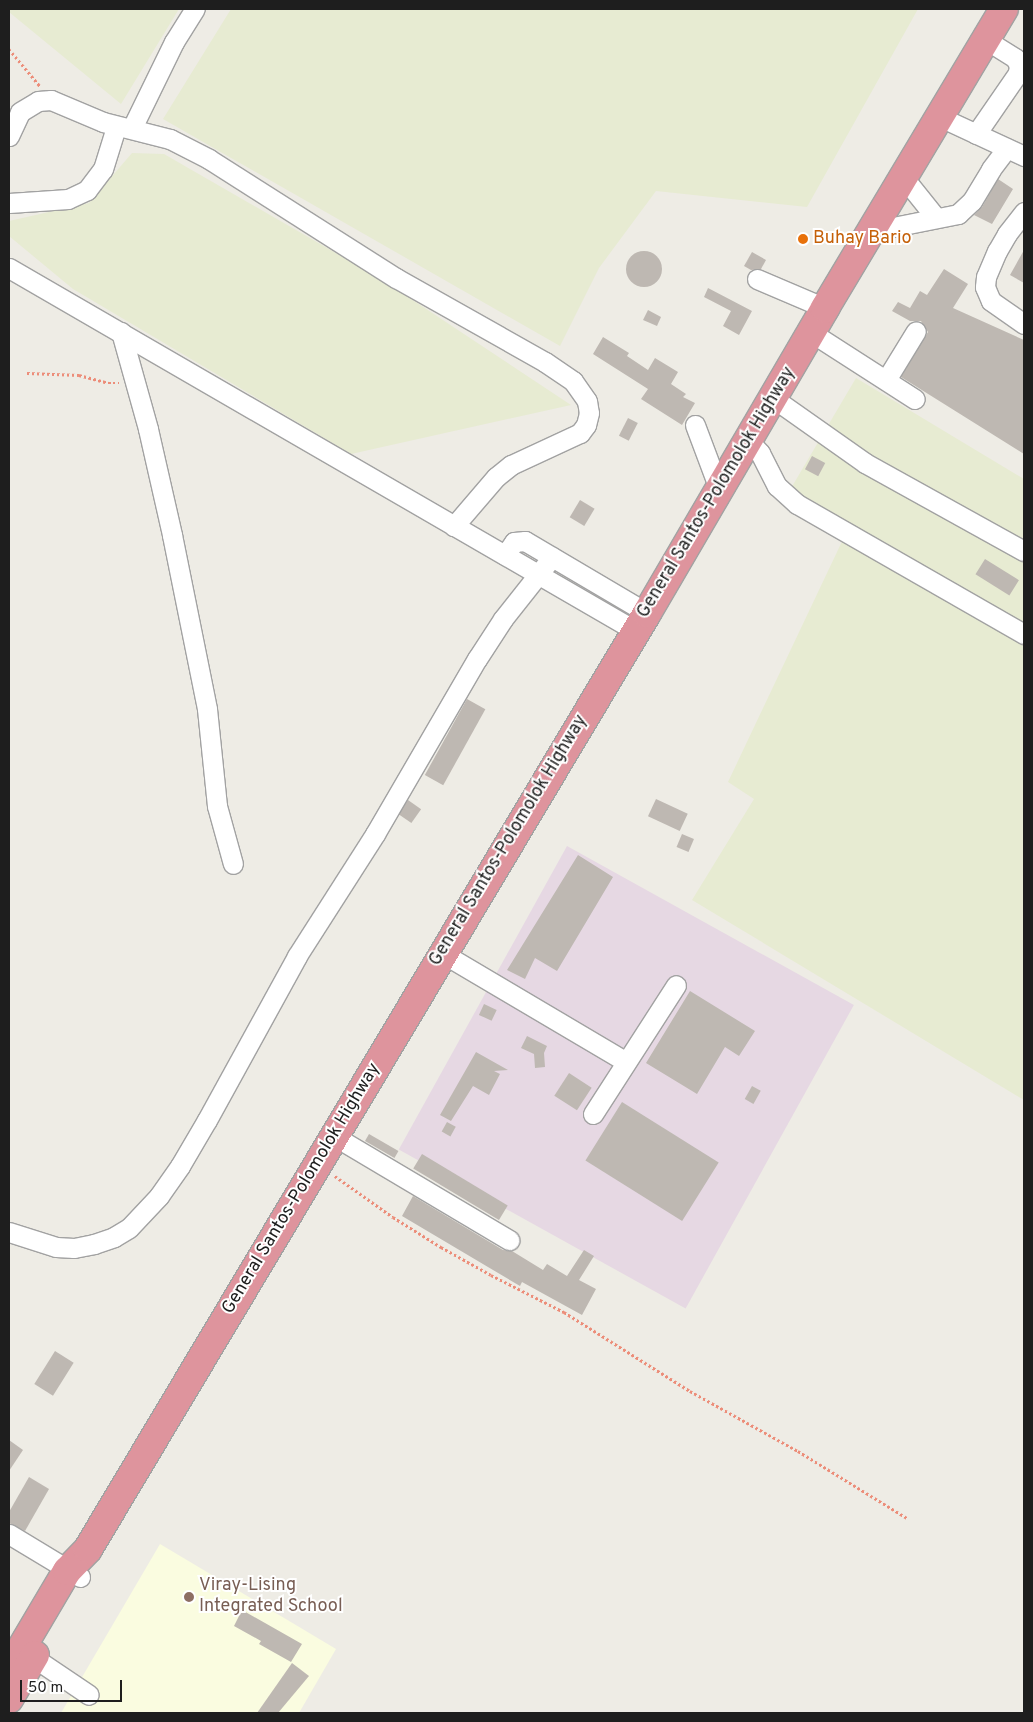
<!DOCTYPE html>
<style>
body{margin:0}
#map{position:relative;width:1033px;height:1722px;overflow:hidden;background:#eeece5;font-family:Overpass,sans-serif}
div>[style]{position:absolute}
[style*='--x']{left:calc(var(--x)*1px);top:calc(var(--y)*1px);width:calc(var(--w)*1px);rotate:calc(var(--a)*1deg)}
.industrial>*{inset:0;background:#e6d8e3;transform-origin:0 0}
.education>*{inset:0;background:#fafce0}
.farmland>*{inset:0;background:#e7ebd2}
.building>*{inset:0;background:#beb8b2;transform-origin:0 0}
.round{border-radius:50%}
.path>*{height:2.5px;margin-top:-1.25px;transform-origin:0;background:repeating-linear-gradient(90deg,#ec8d79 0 2.5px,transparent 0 5px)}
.roads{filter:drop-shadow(1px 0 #a2a2a2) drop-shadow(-1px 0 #a2a2a2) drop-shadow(0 1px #a2a2a2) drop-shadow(0 -1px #a2a2a2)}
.minor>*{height:19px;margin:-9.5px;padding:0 9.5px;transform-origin:9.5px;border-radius:9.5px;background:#fff}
.highway>*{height:28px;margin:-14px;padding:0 14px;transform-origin:14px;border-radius:14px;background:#de949d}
.dots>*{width:14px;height:14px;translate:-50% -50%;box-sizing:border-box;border:2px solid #fff;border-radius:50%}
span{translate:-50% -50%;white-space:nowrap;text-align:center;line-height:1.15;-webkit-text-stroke:4px #fff;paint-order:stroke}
.food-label{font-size:18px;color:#c56008}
.left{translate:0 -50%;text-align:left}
.street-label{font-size:18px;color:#1e1e1e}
.education-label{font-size:18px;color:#785e54}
.frame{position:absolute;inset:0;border:10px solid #1e1e1e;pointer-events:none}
.scale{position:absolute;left:20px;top:1680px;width:102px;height:22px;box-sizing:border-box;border:2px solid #1e1e1e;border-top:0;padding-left:6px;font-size:15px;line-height:18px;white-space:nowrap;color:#1e1e1e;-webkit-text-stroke:4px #fff;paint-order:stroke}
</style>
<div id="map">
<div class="industrial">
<i style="left:567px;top:846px;width:328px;height:347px;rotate:29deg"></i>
</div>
<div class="education">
<i style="clip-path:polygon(160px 1544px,336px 1649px,299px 1713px,61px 1713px)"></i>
</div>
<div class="farmland">
<i style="clip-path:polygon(9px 9px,179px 9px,121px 104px,9px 12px)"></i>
<i style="clip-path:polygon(231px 9px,918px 9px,807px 207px,656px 191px,599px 268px,560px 346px,163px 119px)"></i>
<i style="clip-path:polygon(132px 153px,164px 154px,381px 279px,571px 405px,351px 454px,73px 289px,9px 236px,9px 221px,89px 203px)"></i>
<i style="clip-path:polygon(856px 378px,1024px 479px,1024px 633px,787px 495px)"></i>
<i style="clip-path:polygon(846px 533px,1024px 638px,1024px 1100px,692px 900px,754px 799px,728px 782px)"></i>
</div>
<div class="building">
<i style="clip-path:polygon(998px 179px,1013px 189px,992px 224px,974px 215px,982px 207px)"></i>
<i style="clip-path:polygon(1024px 250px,1024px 283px,1010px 275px)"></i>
<i class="round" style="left:626px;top:251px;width:36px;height:36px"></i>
<i style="clip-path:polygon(752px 252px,766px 260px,761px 269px,751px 270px,744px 266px)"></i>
<i style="clip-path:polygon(944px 269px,968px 284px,953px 308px,1024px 340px,1024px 454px,901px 377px,928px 332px,921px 321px,910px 321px,892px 311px,898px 302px,910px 308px,920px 291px,927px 295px)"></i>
<i style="clip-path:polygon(708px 288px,752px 311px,739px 335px,723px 326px,731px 311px,704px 297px)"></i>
<i style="clip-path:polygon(648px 310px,661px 317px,657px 326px,643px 320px)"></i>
<i style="clip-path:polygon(603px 337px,629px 353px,627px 356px,648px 370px,655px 358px,678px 372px,671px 384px,686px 394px,683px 397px,695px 403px,682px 425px,641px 399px,648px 389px,593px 354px)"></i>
<i style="left:628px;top:418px;width:11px;height:20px;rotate:27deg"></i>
<i style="left:812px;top:456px;width:15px;height:15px;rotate:28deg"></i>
<i style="left:580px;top:500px;width:17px;height:20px;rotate:31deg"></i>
<i style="left:985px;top:559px;width:40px;height:18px;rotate:32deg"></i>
<i style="left:467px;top:699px;width:21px;height:87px;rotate:29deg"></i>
<i style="left:656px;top:799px;width:35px;height:19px;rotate:25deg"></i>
<i style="left:408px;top:800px;width:16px;height:17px;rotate:35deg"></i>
<i style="left:682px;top:834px;width:13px;height:14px;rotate:23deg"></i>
<i style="clip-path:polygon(578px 855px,613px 877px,557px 971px,535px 958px,525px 979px,507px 970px)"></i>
<i style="clip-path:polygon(690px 991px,755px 1031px,739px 1056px,725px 1047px,697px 1094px,646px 1063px)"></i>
<i style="left:484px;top:1004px;width:14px;height:12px;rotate:25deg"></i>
<i style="clip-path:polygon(527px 1036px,547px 1046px,544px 1053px,545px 1067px,535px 1068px,534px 1054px,521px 1048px)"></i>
<i style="clip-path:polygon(476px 1052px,508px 1070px,494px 1071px,500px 1074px,489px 1095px,473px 1086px,451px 1121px,440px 1115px)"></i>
<i style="left:569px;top:1073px;width:27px;height:27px;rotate:33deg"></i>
<i style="left:752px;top:1086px;width:10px;height:15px;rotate:29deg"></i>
<i style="left:622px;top:1102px;width:114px;height:69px;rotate:32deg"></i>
<i style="left:447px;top:1122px;width:10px;height:11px;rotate:29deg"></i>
<i style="left:369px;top:1134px;width:34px;height:8px;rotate:30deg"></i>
<i style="left:422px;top:1154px;width:100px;height:17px;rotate:31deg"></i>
<i style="clip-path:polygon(413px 1196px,503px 1250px,512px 1251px,543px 1270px,547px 1264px,567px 1276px,584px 1250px,594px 1256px,579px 1280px,596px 1289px,582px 1315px,522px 1282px,520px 1286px,402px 1216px)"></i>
<i style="left:55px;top:1351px;width:22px;height:39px;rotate:32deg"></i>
<i style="clip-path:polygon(9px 1440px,23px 1450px,9px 1471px)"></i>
<i style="clip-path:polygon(29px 1477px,49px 1489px,25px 1531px,9px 1523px,9px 1512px)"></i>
<i style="clip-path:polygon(242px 1610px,302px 1644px,291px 1662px,259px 1644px,261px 1641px,234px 1626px)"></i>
<i style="clip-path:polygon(292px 1663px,309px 1676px,278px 1713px,257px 1713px)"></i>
</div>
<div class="path">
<i style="--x:9;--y:49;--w:48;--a:50"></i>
<i style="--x:27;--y:373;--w:52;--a:2.2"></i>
<i style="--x:79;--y:375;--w:30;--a:15"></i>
<i style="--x:108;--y:383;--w:11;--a:0"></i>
<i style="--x:335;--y:1176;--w:71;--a:35.3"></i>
<i style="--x:393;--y:1217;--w:57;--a:32"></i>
<i style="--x:441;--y:1247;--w:57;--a:29.2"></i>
<i style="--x:491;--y:1275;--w:82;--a:26.9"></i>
<i style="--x:564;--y:1312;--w:149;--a:32.1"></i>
<i style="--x:690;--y:1391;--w:124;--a:29.1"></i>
<i style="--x:798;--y:1451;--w:128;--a:31.6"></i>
</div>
<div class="roads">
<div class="minor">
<i style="--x:940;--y:117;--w:93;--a:24.9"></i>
<i style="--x:132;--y:128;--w:96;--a:-64"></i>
<i style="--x:174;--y:42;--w:39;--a:-58"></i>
<i style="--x:976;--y:134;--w:74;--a:-55.5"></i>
<i style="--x:1018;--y:73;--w:8;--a:-83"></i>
<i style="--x:1019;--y:65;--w:8;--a:-120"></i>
<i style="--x:1015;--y:58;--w:34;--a:-148"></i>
<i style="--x:9;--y:136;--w:26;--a:-65"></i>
<i style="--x:20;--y:112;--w:21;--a:-31"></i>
<i style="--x:38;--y:101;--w:13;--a:-4"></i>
<i style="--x:51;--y:100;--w:56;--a:22.9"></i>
<i style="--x:103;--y:122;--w:69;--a:14.2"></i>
<i style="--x:170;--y:139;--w:44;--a:27.1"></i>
<i style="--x:209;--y:159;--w:222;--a:32.5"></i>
<i style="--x:396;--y:278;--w:171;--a:29.4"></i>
<i style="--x:545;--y:362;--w:34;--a:34"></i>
<i style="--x:573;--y:381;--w:24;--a:55"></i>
<i style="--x:587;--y:401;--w:12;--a:81"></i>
<i style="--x:589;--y:413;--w:12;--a:104"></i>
<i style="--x:586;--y:425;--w:10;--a:127"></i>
<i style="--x:580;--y:433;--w:76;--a:155.1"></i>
<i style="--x:511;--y:465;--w:19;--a:141"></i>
<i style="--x:496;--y:477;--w:65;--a:130.6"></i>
<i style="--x:904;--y:178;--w:51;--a:51.3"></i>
<i style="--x:9;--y:203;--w:59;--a:-3.9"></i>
<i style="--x:68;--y:199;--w:21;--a:-25"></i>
<i style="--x:87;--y:190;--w:26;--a:-53"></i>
<i style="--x:103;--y:169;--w:44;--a:-72.8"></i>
<i style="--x:1024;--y:212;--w:28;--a:128"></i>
<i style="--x:1007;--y:234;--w:20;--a:120"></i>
<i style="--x:997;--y:251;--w:28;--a:113"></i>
<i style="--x:986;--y:277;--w:10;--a:96"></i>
<i style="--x:985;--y:287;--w:15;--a:67"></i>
<i style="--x:991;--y:301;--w:40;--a:34.9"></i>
<i style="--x:873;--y:231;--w:87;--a:-11.3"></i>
<i style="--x:958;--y:214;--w:19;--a:-43"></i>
<i style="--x:972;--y:201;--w:37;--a:-59"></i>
<i style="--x:991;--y:169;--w:26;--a:-53"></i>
<i style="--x:9;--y:268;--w:724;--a:30.07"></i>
<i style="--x:757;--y:279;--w:74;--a:23.1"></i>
<i style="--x:121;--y:332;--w:101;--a:74.4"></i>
<i style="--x:148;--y:429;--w:109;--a:77.2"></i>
<i style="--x:172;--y:535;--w:177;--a:78.6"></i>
<i style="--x:207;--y:709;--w:98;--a:84.1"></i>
<i style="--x:217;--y:806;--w:60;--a:74.6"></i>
<i style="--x:812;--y:333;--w:122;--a:32.7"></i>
<i style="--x:886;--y:380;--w:57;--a:-58.5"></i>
<i style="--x:773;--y:398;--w:113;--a:35.2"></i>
<i style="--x:865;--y:463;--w:182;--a:29"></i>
<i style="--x:695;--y:425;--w:68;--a:69.4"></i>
<i style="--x:748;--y:440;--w:18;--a:47"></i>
<i style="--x:760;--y:453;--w:37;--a:63"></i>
<i style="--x:777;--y:486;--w:27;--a:42"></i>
<i style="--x:797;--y:504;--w:262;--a:29.8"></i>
<i style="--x:505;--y:555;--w:16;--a:-55"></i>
<i style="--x:514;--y:542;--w:11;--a:-5"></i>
<i style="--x:525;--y:541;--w:142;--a:30.5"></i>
<i style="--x:442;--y:953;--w:214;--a:30.6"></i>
<i style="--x:593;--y:1114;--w:153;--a:-57.2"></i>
<i style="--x:334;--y:1136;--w:204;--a:30.7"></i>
<i style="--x:9;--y:1232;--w:49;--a:17.7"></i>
<i style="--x:56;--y:1247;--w:18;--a:3"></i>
<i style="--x:74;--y:1248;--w:20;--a:-11"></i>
<i style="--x:94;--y:1244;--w:21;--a:-19"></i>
<i style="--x:114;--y:1237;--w:17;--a:-31"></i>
<i style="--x:129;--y:1228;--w:44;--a:-46.8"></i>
<i style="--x:159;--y:1196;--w:37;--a:-55"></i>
<i style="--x:180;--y:1166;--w:53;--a:-59.6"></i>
<i style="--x:207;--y:1120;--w:187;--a:-61.2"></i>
<i style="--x:297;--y:956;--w:145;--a:-57.4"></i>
<i style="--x:375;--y:834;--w:203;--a:-59.8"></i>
<i style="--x:477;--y:659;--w:48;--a:-57"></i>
<i style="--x:503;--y:619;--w:79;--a:-51.7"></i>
<i style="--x:9;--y:1534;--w:83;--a:31.2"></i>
<i style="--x:24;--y:1651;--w:78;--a:34.1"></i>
</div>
<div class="highway">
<i style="--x:9;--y:1669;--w:114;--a:-59.4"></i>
<i style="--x:67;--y:1571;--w:30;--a:-46"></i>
<i style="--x:88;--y:1549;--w:1090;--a:-59.15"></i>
<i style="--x:647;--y:613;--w:353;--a:-59.7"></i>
<i style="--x:825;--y:308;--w:348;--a:-59.1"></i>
<i style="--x:9;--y:1699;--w:51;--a:-59.4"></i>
</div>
</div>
<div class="dots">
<i style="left:803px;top:239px;background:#e8710a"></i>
<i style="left:189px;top:1597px;background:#8d6e63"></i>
</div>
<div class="food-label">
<span class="left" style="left:813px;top:239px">Buhay Bario</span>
</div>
<div class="street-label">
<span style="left:717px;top:493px;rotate:-59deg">General Santos-Polomolok Highway</span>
<span style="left:509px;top:841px;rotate:-59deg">General Santos-Polomolok Highway</span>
<span style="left:302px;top:1189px;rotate:-59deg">General Santos-Polomolok Highway</span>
</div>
<div class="education-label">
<span class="left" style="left:199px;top:1597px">Viray-Lising<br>Integrated School</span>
</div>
<div class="frame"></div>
<div class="scale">50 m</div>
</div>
